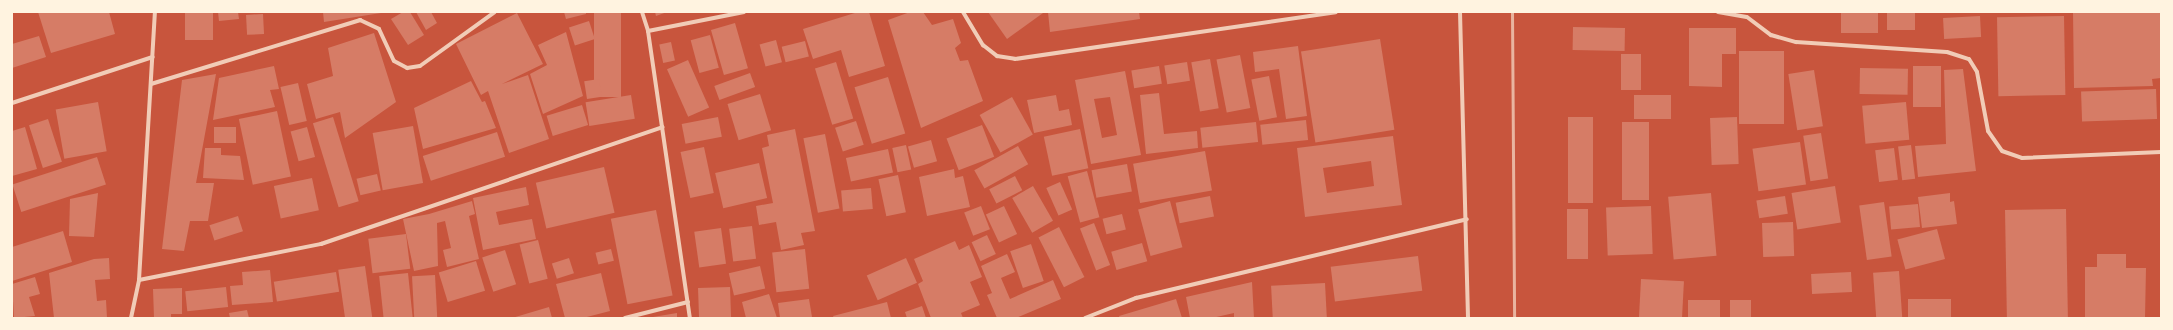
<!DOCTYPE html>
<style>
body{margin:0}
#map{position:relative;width:2173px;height:330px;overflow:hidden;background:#c8553d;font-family:"Work Sans",sans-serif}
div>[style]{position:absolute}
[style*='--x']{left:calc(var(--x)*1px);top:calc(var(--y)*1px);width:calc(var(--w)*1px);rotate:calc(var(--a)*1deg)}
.building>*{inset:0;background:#d67c66;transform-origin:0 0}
.minor>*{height:4px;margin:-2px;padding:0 2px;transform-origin:2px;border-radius:2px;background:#f1ccb7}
.rail>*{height:3px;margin:-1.5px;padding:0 1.5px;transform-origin:1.5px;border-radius:1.5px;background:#e9b49f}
span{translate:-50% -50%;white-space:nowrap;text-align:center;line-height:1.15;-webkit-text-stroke:4px #fff3e0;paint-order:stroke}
.frame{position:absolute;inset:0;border:13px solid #fff3e0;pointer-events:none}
</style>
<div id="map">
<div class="building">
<i style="clip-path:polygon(38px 12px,109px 12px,115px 34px,51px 53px)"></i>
<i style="left:185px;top:12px;width:28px;height:28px"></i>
<i style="clip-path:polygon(218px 12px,238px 12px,239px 19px,219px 21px)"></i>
<i style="clip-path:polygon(323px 12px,380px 12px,381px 13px,324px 22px)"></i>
<i style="clip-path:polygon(403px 12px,410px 12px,424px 35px,408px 45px,391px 19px)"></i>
<i style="clip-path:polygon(416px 12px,431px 12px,437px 23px,426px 30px)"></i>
<i style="clip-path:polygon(564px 12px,586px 12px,586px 14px,566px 19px)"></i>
<i style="left:594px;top:12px;width:27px;height:85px"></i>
<i style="clip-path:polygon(655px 12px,667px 12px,656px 16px)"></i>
<i style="clip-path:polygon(858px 12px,869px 12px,885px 66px,849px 77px,841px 50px,813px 59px,803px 29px)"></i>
<i style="clip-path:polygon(910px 12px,923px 12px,932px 25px,953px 19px,961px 43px,955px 48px,960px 61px,968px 60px,983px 101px,921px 128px,888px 20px)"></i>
<i style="clip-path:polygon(988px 12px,1043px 12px,1043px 13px,1007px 39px)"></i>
<i style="clip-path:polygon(1048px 12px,1139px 12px,1140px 19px,1050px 32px)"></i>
<i style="left:1841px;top:12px;width:37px;height:21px"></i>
<i style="left:1887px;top:12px;width:28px;height:18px"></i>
<i style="clip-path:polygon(2073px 12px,2161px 12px,2161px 78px,2152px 79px,2153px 86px,2074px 88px)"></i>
<i style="clip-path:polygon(517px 13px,543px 64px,502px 84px,528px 75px,549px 139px,509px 153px,488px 91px,481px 95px,456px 44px)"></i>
<i style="left:263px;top:14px;width:20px;height:17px;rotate:87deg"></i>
<i style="left:1980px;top:16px;width:21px;height:37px;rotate:87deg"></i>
<i style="left:2064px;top:16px;width:79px;height:67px;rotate:89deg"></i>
<i style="left:589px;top:21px;width:19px;height:21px;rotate:72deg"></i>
<i style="left:735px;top:23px;width:47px;height:25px;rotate:74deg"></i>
<i style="left:1573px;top:27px;width:52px;height:23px;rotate:1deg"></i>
<i style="clip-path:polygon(1689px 28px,1736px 28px,1736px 54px,1722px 54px,1722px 87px,1689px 86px)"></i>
<i style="clip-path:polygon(566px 32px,583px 96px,543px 114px,530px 74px,547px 65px,538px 45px)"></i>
<i style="clip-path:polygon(374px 33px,396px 102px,345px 138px,340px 112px,316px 119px,307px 84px,333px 76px,328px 48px)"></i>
<i style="left:710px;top:35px;width:34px;height:20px;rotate:75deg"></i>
<i style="clip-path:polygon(39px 36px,46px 57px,12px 68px,12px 44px)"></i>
<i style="left:1380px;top:39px;width:92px;height:80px;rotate:81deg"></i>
<i style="left:776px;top:40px;width:23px;height:17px;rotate:75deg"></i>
<i style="left:805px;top:41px;width:16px;height:24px;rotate:76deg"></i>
<i style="left:671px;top:42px;width:19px;height:12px;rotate:78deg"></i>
<i style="clip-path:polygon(1298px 46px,1307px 116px,1286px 119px,1279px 69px,1255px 72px,1253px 52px)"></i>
<i style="left:1739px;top:51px;width:45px;height:73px"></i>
<i style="left:1621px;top:54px;width:20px;height:36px"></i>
<i style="left:1240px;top:55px;width:54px;height:24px;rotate:79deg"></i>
<i style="left:1210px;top:59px;width:50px;height:19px;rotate:80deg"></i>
<i style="left:688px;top:60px;width:52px;height:23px;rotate:66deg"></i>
<i style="left:836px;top:62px;width:59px;height:22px;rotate:73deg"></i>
<i style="left:1187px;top:62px;width:19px;height:23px;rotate:81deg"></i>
<i style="clip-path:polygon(274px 66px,279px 89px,270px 90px,275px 107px,213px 120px,219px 78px)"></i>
<i style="left:1159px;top:66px;width:18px;height:28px;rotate:81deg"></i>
<i style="left:1941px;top:66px;width:41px;height:28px;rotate:90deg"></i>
<i style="left:1860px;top:68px;width:48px;height:26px;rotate:1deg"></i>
<i style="clip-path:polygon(1963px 69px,1976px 171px,1918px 177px,1915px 146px,1946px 144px,1944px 70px)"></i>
<i style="left:1814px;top:70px;width:57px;height:26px;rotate:81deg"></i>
<i style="clip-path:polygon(evenodd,1125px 71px,1141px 155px,1091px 164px,1075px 80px,1125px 71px,1110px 97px,1117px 135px,1102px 138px,1094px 99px,1110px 97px)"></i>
<i style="left:750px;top:73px;width:15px;height:38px;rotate:70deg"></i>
<i style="clip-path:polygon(216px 74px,196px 183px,214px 183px,208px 221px,190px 221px,184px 251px,162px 249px,182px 80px)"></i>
<i style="left:1269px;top:76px;width:42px;height:18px;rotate:79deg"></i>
<i style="left:888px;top:77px;width:59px;height:35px;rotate:73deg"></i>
<i style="left:599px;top:79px;width:18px;height:15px;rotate:81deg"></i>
<i style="clip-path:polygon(471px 81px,482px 102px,485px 101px,496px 128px,423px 149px,414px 108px)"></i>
<i style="left:298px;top:83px;width:39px;height:18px;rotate:77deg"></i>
<i style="left:2156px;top:89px;width:30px;height:75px;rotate:88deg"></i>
<i style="clip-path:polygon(1159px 93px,1164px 134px,1197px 131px,1198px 148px,1146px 154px,1140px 95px)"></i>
<i style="left:760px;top:94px;width:38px;height:34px;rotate:73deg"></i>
<i style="left:631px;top:95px;width:24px;height:46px;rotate:81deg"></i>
<i style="clip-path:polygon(1056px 95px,1059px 111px,1069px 109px,1072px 125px,1034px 133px,1027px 100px)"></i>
<i style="left:1634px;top:95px;width:37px;height:24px"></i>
<i style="left:1012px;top:97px;width:43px;height:37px;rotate:61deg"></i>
<i style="left:98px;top:102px;width:50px;height:43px;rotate:80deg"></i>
<i style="left:1906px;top:102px;width:38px;height:44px;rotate:85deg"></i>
<i style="left:582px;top:105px;width:21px;height:37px;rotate:73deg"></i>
<i style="left:277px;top:111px;width:67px;height:39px;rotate:78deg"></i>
<i style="left:333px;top:117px;width:88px;height:21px;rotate:73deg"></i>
<i style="left:718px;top:117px;width:20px;height:37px;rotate:79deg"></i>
<i style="left:1568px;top:117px;width:25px;height:86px"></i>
<i style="left:1737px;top:117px;width:47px;height:27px;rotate:88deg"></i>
<i style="left:48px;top:119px;width:45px;height:20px;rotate:72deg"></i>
<i style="left:1306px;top:120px;width:20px;height:46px;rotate:84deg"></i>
<i style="left:856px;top:121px;width:25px;height:22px;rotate:72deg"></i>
<i style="left:1256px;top:122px;width:20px;height:56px;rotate:84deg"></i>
<i style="left:1622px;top:122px;width:27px;height:78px"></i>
<i style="left:982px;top:125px;width:34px;height:38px;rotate:69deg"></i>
<i style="left:413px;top:126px;width:58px;height:41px;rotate:80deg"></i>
<i style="clip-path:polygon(25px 127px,37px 169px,12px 176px,12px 131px)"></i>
<i style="left:214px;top:127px;width:22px;height:16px"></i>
<i style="left:307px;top:127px;width:31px;height:17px;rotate:75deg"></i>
<i style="clip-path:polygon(795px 129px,815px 231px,801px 233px,804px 245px,781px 250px,776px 222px,759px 225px,756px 206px,773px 203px,762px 148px,769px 146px,767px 135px)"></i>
<i style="left:1080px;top:129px;width:40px;height:37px;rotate:78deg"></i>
<i style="left:497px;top:132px;width:26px;height:78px;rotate:72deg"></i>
<i style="left:1821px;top:133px;width:46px;height:18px;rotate:81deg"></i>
<i style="left:825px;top:134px;width:76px;height:22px;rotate:79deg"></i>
<i style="clip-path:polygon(evenodd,1393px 136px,1402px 205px,1305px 217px,1297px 148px,1393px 136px,1371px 161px,1374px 186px,1327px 193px,1323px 168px,1371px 161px)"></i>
<i style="left:931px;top:140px;width:22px;height:24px;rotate:74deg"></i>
<i style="left:1800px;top:142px;width:43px;height:48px;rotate:82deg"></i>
<i style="left:906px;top:145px;width:25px;height:14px;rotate:78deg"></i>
<i style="left:1911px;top:145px;width:34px;height:13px;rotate:83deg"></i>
<i style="left:1018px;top:146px;width:21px;height:50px;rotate:61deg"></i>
<i style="left:704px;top:147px;width:47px;height:24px;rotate:78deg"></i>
<i style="clip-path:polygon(205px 148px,221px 148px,221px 155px,240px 156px,244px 180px,203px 178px)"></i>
<i style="left:1894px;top:148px;width:32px;height:19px;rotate:83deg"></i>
<i style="left:888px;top:149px;width:24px;height:43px;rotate:78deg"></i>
<i style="left:1205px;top:151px;width:40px;height:73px;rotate:80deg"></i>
<i style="left:97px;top:157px;width:29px;height:89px;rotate:72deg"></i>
<i style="left:759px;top:163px;width:36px;height:45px;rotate:77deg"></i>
<i style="left:1127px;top:164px;width:28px;height:36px;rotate:80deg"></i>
<i style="left:604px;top:167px;width:47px;height:70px;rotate:77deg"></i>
<i style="clip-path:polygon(954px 169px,955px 178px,963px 176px,970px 207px,927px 216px,919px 177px)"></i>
<i style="left:1087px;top:171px;width:48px;height:20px;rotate:75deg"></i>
<i style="left:377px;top:174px;width:17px;height:21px;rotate:77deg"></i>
<i style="left:898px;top:175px;width:38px;height:20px;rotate:78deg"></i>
<i style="left:1015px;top:176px;width:16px;height:29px;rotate:63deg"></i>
<i style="left:312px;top:178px;width:33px;height:39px;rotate:78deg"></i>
<i style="left:1060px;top:182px;width:30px;height:15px;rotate:66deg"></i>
<i style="left:1033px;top:186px;width:40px;height:24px;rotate:60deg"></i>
<i style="left:1835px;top:186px;width:37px;height:44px;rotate:81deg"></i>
<i style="clip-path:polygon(526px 187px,529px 205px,496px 212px,499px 225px,532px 219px,536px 239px,483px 250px,473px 198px)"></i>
<i style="left:871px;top:188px;width:21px;height:30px;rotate:85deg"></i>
<i style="clip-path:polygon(98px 193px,94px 237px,69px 236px,70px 199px)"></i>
<i style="left:1711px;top:193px;width:63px;height:43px;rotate:85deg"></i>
<i style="clip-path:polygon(1950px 193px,1950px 202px,1954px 201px,1957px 224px,1922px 228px,1918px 197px)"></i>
<i style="left:1210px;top:196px;width:21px;height:35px;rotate:79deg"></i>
<i style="left:1785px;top:196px;width:18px;height:29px;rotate:81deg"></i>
<i style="clip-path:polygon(472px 201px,475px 214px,469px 216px,479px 259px,447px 267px,443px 250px,451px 248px,445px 221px,437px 223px,438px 266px,414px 271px,403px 219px,429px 214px)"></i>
<i style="left:1170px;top:201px;width:48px;height:33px;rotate:75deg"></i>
<i style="left:1884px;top:202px;width:55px;height:25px;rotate:82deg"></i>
<i style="left:1918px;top:204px;width:23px;height:29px;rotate:85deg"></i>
<i style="left:981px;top:206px;width:25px;height:18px;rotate:69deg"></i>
<i style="left:1004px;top:206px;width:31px;height:20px;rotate:65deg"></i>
<i style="left:1651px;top:206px;width:48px;height:45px;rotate:88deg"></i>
<i style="left:1567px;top:209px;width:21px;height:50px"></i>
<i style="left:2066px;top:209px;width:109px;height:61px;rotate:89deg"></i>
<i style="left:656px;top:210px;width:87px;height:46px;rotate:79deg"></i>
<i style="left:1122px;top:214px;width:16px;height:20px;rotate:76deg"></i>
<i style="left:238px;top:216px;width:16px;height:30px;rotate:72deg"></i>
<i style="left:1793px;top:222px;width:34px;height:31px;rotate:88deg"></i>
<i style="left:1094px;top:223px;width:45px;height:15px;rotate:69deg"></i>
<i style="left:752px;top:226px;width:33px;height:23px;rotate:83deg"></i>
<i style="left:1059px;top:227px;width:56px;height:23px;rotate:63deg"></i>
<i style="left:721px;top:228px;width:36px;height:27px;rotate:82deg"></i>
<i style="left:1937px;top:229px;width:31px;height:41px;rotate:75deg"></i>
<i style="clip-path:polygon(63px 231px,72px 262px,12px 281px,12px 247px)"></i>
<i style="left:406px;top:234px;width:35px;height:38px;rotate:83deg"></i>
<i style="left:987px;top:235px;width:21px;height:17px;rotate:65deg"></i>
<i style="left:538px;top:240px;width:40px;height:19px;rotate:76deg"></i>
<i style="clip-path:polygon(955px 241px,959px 250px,969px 245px,982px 277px,970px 282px,980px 305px,961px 313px,963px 318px,931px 318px,918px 284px,923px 281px,914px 259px)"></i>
<i style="left:1142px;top:243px;width:19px;height:32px;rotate:74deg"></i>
<i style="left:1031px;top:244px;width:39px;height:22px;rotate:71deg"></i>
<i style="left:611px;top:249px;width:12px;height:16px;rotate:76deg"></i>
<i style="left:805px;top:249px;width:40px;height:33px;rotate:84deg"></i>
<i style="left:505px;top:250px;width:36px;height:24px;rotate:72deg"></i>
<i style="clip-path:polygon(1007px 254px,1015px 272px,1001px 278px,1010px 299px,1053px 280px,1061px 299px,1016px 318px,997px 318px,987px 295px,992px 293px,981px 266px)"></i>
<i style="clip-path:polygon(2097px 254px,2126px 254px,2126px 268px,2146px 268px,2145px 318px,2085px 318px,2085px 267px,2097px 267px)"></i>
<i style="left:1418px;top:256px;width:35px;height:88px;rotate:83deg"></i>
<i style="clip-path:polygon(109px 258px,110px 279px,95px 280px,97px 301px,106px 300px,107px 318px,54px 318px,49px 273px,94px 259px)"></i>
<i style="left:569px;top:258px;width:16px;height:18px;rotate:72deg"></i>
<i style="left:906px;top:258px;width:27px;height:43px;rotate:66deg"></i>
<i style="left:476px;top:261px;width:31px;height:39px;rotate:73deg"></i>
<i style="left:365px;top:266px;width:52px;height:27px;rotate:82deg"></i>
<i style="left:760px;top:266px;width:23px;height:32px;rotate:77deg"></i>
<i style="clip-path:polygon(270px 270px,273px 302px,232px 305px,230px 286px,243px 285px,242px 272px)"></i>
<i style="left:1899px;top:271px;width:47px;height:26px;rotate:86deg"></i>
<i style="left:336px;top:272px;width:20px;height:63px;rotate:81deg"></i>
<i style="left:1851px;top:272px;width:20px;height:40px;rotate:87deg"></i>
<i style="left:408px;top:273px;width:45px;height:29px;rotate:84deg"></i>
<i style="clip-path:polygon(601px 273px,610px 311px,583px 318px,565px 318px,556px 284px)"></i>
<i style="left:435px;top:275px;width:43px;height:23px;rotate:87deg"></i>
<i style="clip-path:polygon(35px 277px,40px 294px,29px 297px,35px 316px,14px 318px,12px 284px)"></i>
<i style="left:1641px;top:279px;width:43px;height:39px;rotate:3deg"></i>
<i style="clip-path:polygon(1252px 282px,1254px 318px,1234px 318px,1234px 313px,1212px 318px,1190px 318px,1186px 297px)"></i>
<i style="left:1325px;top:283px;width:35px;height:54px;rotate:87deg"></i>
<i style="left:226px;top:287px;width:20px;height:41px;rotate:84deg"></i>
<i style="left:730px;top:287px;width:30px;height:32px;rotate:88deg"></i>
<i style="clip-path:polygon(182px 288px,182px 314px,171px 314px,171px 318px,154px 318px,153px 289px)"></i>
<i style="clip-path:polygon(769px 294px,777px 318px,746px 318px,742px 302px)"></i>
<i style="clip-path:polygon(809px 299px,812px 317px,780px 318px,778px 303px)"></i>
<i style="clip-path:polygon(1176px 299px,1182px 318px,1120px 318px,1119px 316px)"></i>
<i style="left:1951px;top:299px;width:19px;height:43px;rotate:90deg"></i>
<i style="left:1688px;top:300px;width:32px;height:18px"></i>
<i style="left:1730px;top:300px;width:21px;height:18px"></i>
<i style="clip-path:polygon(887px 302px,891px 318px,834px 318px,833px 316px)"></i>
<i style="clip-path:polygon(922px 306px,926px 318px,907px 318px,905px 312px)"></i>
<i style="clip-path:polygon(549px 307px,552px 318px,512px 318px)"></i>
<i style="clip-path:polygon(247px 310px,249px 318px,230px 318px,229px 313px)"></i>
<i style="clip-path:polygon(677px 313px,677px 318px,653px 318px,653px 317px)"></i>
</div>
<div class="minor">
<i style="--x:642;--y:12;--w:20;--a:72"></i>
<i style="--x:648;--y:31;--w:290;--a:81.7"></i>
<i style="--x:963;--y:12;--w:39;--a:59"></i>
<i style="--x:983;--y:45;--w:18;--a:38"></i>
<i style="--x:997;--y:56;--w:18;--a:9"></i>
<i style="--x:1015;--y:59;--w:324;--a:-8.3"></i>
<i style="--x:1460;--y:12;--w:306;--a:88.5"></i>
<i style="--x:1718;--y:12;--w:29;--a:10"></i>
<i style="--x:1747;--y:17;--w:30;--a:37"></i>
<i style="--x:1771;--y:35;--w:26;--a:16"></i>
<i style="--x:1796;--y:42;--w:151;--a:3.8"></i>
<i style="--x:1947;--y:52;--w:23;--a:18"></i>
<i style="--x:1969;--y:59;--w:15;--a:58"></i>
<i style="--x:1977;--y:72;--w:60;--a:79.4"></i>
<i style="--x:1988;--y:131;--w:24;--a:55"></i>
<i style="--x:2002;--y:151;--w:21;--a:19"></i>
<i style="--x:2022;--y:158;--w:139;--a:-2.5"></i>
<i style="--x:648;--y:31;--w:98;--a:-11.2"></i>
<i style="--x:151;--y:84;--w:219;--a:-17"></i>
<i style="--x:360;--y:20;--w:21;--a:25"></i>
<i style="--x:379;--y:29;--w:35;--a:65"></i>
<i style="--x:394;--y:61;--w:15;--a:28"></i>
<i style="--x:407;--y:68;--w:13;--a:-9"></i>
<i style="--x:420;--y:66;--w:92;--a:-35.8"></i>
<i style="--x:12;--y:103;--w:148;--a:-18.1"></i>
<i style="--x:139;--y:280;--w:186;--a:-11.2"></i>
<i style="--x:321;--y:244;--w:361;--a:-18.9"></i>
<i style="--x:131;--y:318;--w:39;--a:-78"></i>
<i style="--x:139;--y:280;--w:268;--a:-86.6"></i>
<i style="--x:625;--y:318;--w:65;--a:-14.3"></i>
<i style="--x:1085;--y:318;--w:55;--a:-21.4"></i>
<i style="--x:1136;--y:298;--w:340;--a:-13.4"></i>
</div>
<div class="rail">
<i style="--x:1512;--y:12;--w:306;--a:89.6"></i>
</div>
<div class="frame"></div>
</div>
